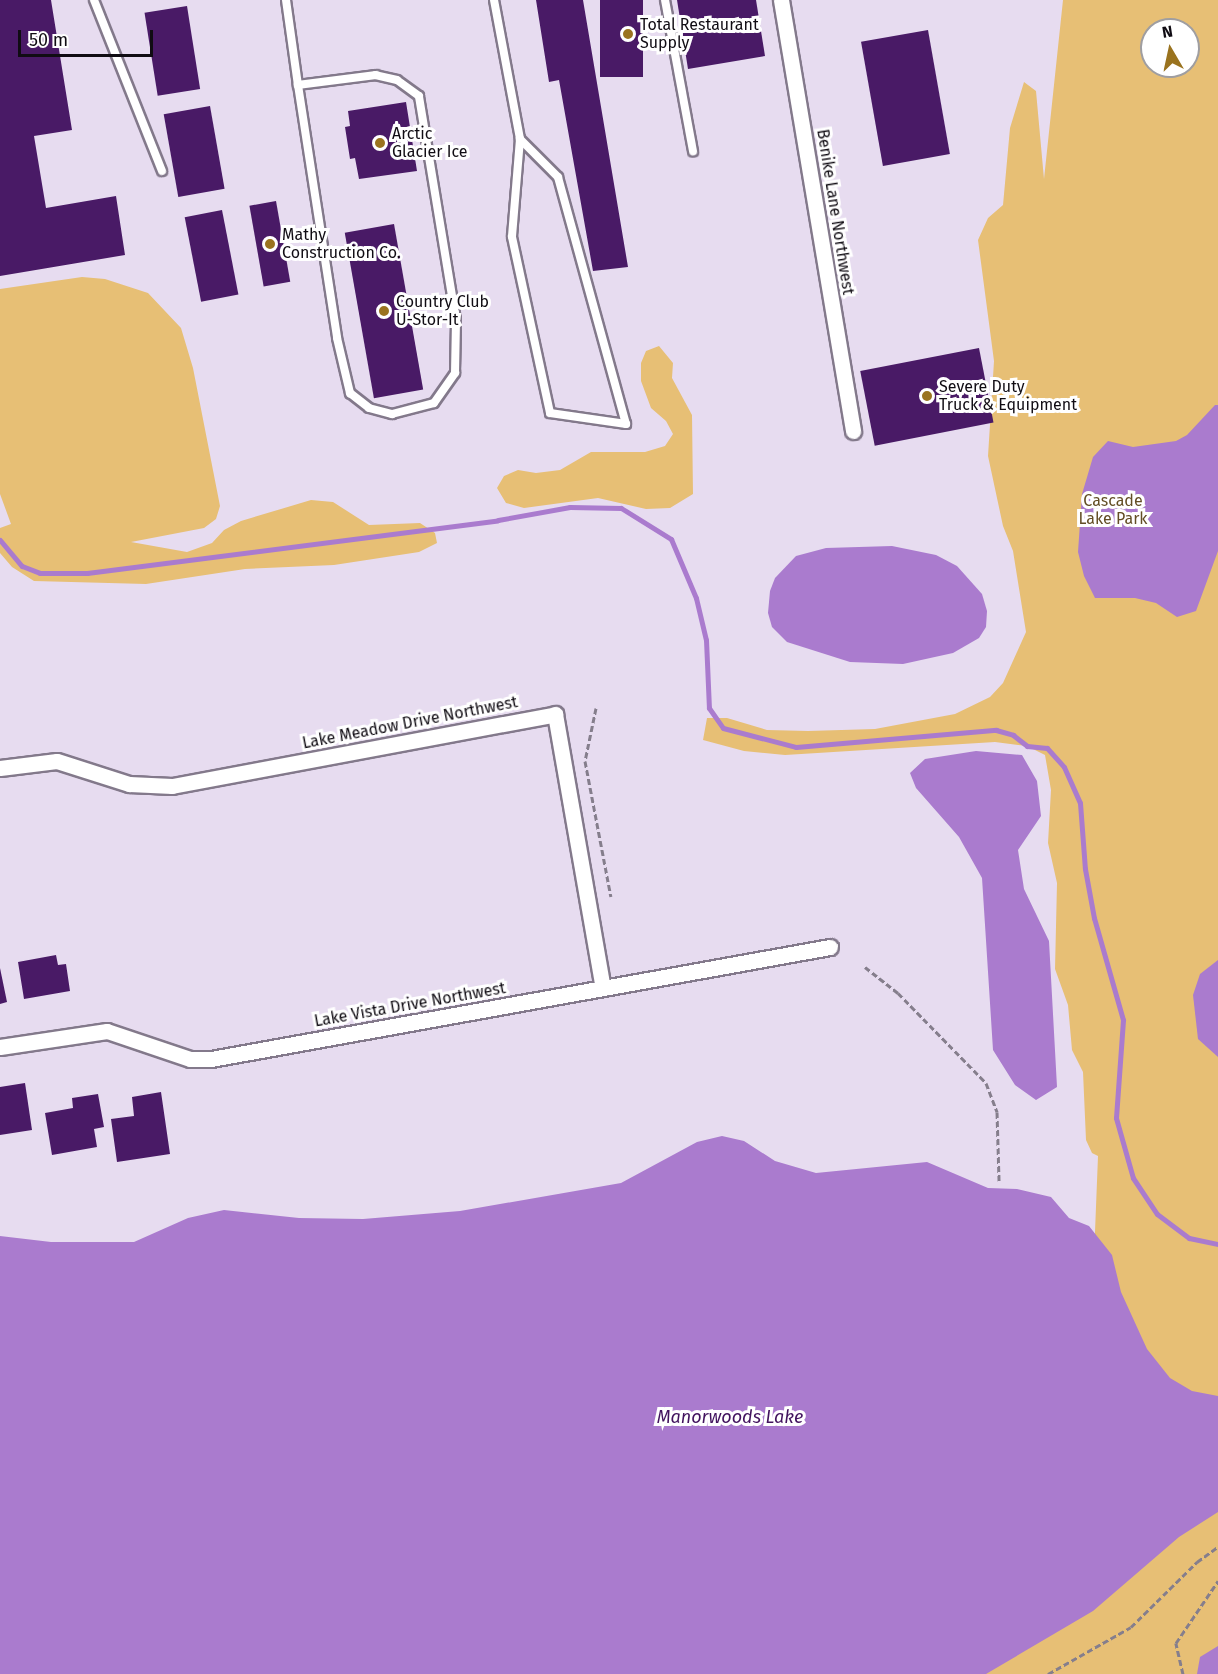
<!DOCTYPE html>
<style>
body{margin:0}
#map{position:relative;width:1218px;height:1674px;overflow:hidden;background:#e7dcf0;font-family:"Fira Sans",sans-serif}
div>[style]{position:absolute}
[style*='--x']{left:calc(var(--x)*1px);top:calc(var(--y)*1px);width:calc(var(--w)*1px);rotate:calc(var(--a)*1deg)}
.green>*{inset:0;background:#e7bf75}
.water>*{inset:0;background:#aa7bce}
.stream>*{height:5px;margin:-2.5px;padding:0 2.5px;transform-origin:2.5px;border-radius:2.5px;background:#aa7bce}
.building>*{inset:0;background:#491a66;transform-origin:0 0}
.path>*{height:3px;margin-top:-1.5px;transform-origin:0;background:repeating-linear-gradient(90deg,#857e8c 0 6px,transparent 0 9px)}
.roads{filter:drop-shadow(2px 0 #83798b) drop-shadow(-2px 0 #83798b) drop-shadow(0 2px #83798b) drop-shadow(0 -2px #83798b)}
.lane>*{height:8px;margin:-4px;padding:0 4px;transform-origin:4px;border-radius:4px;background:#fff}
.street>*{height:15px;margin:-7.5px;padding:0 7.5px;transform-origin:7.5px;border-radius:7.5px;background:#fff}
.dots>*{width:16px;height:16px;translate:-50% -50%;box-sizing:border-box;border:3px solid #fff;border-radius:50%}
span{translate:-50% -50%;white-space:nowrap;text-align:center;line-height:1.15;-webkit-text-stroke:6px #fff;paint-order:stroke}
.poi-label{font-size:16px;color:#100c13}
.left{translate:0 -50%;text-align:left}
.street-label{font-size:16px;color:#100c13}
.park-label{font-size:16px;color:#634e25}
.water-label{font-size:18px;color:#42135e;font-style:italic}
.north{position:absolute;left:1140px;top:18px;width:60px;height:60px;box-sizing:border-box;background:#fff;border:2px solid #9f9ea1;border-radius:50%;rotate:351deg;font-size:16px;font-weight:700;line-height:24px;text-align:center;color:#100c13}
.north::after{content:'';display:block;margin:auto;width:21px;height:27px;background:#9a731f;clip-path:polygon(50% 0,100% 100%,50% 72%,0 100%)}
.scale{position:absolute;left:18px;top:30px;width:135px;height:27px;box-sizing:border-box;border:3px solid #100c13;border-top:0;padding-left:8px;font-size:18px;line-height:21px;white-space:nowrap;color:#100c13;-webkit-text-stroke:4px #fff;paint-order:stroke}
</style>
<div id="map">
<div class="green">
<i style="clip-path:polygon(evenodd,1063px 0,1218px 0,1218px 1674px,511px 1674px,1081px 1586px,1098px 1156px,1092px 1153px,1086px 1140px,1083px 1072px,1072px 1050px,1068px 1005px,1055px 969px,1057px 883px,1048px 843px,1051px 790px,1045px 755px,1027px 746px,995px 742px,785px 755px,744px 751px,703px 740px,707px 718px,727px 718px,767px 730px,808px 731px,875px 729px,955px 714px,990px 697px,1003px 683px,1026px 632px,1013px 551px,1003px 526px,988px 456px,994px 361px,978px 240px,988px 218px,1003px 205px,1010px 128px,1024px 82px,1036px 91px,1044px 179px,1063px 0,1152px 30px,1188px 30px,1188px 66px,1152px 66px,1152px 30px)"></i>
<i style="clip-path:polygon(82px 277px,105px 279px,148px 293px,181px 328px,193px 368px,220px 506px,216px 519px,204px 528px,131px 542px,187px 552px,212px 543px,224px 530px,241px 521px,311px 500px,333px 502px,369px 525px,420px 523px,435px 533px,437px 543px,419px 552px,334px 565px,245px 569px,146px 584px,34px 581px,12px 567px,0 553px,0 528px,11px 524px,0 494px,0 289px)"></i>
<i style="clip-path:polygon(659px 346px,673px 363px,672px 378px,692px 415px,693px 494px,670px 508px,646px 509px,598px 498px,524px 508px,506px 503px,497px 488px,504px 476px,518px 470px,536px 473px,560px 470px,591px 452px,645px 452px,665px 446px,673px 434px,666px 421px,651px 408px,641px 381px,641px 363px,646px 351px)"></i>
</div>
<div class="water">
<i style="clip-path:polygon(1215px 405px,1218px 405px,1218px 551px,1196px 611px,1177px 617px,1156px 603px,1135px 598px,1095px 598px,1084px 576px,1078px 552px,1082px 494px,1093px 457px,1108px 441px,1133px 447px,1176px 441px,1187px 435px)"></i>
<i style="clip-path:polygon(892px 546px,936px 555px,957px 566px,982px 594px,987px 611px,986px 627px,979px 638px,953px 653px,903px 664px,850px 662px,787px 642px,772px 627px,768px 613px,770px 591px,775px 578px,796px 556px,826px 548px)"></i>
<i style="clip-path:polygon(976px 751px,1022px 755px,1037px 781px,1041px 816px,1018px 850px,1024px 889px,1049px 941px,1057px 1087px,1036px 1100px,1015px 1085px,993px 1050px,982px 878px,959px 837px,916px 788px,910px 773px,925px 759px)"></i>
<i style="clip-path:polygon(1218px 960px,1218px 1057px,1198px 1039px,1193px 995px,1200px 974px)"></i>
<i style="clip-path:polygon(722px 1136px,744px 1141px,775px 1161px,816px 1173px,927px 1162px,988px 1188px,1017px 1189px,1051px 1197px,1069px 1218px,1089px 1226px,1112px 1255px,1121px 1292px,1147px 1349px,1170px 1378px,1192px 1391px,1218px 1396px,1218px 1512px,1179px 1537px,1093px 1611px,986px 1674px,0 1674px,0 1236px,51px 1242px,134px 1242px,188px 1218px,224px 1210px,299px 1218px,363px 1219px,460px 1211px,621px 1183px,697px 1142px)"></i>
<i style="clip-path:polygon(1218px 1646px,1218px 1674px,1197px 1674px,1200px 1657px)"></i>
</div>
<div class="stream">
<i style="--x:0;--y:540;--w:34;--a:50"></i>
<i style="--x:22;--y:566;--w:19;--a:21"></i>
<i style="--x:40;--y:573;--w:47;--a:0"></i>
<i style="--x:87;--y:573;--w:414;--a:-7.3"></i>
<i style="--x:498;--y:520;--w:73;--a:-10.2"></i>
<i style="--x:570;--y:507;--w:51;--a:1.1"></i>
<i style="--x:621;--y:508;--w:59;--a:31.8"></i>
<i style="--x:671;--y:539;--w:64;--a:67"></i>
<i style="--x:696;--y:598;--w:43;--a:76.6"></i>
<i style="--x:706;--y:640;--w:68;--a:87.5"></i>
<i style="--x:709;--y:708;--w:24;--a:55"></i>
<i style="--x:723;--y:728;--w:75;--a:14.6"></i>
<i style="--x:796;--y:747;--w:201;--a:-4.9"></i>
<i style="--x:996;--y:730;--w:18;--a:16"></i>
<i style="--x:1013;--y:735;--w:18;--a:38"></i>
<i style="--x:1027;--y:746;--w:20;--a:6"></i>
<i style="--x:1047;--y:748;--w:25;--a:48"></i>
<i style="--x:1064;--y:767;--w:39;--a:66"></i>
<i style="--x:1080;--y:803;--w:66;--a:85.7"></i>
<i style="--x:1085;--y:869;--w:50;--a:79.6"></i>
<i style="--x:1094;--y:918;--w:106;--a:74.1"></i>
<i style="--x:1123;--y:1020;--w:98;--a:94.1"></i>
<i style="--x:1116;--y:1118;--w:62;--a:74.2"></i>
<i style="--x:1133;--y:1178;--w:43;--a:56.3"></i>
<i style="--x:1157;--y:1214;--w:40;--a:37"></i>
<i style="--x:1189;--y:1238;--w:30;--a:12"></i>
</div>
<div class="building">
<i style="clip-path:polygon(0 0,51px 0,72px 130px,34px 136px,46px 208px,116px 196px,125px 255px,0 276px)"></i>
<i style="clip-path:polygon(536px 0,583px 0,628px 267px,593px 271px,559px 80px,549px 82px)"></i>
<i style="left:600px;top:0;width:43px;height:77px"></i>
<i style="clip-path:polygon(677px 0,756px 0,765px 56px,688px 69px)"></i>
<i style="left:187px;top:6px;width:84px;height:43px;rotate:81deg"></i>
<i style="left:928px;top:30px;width:126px;height:68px;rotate:80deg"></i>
<i style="clip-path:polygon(406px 102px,417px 171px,359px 179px,355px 158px,350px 159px,345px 127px,350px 126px,348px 111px)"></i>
<i style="left:210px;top:106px;width:84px;height:47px;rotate:80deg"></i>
<i style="left:276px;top:201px;width:82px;height:27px;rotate:80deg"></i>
<i style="left:222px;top:210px;width:86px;height:38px;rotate:79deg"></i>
<i style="left:394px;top:224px;width:168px;height:50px;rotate:80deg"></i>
<i style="left:979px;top:348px;width:76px;height:121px;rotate:79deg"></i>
<i style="clip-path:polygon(56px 955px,58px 965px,66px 964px,70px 991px,24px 999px,18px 962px)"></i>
<i style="clip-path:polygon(0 968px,7px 1002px,0 1004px)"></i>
<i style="clip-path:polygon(25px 1083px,32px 1130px,0 1135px,0 1087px)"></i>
<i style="clip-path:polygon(161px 1092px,170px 1154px,117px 1162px,111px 1119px,134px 1116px,132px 1097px)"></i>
<i style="clip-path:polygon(98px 1094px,104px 1127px,94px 1129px,97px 1147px,52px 1155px,45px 1113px,73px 1108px,72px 1098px)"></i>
</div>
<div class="path">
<i style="--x:596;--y:708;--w:54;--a:101.7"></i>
<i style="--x:585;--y:761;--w:138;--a:79.2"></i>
<i style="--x:865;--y:967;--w:42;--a:38.2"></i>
<i style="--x:898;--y:993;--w:126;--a:45.6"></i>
<i style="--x:986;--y:1083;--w:31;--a:69"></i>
<i style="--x:997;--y:1112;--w:69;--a:88.3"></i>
<i style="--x:1048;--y:1674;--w:95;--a:-29.5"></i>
<i style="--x:1131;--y:1627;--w:93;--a:-44.6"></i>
<i style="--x:1197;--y:1562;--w:26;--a:-36"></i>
<i style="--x:1183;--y:1674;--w:32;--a:-103"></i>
<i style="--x:1176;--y:1643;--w:75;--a:-55.9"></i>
</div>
<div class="roads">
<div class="lane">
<i style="--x:94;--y:0;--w:184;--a:68.3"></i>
<i style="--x:286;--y:0;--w:86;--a:82"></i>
<i style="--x:298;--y:85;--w:256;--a:81.2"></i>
<i style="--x:337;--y:338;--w:57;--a:76.7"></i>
<i style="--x:350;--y:393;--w:24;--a:38"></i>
<i style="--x:369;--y:408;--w:24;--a:15"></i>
<i style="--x:392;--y:414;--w:43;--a:-14.7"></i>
<i style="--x:434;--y:403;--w:37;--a:-55"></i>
<i style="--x:455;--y:373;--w:53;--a:-88.9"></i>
<i style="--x:456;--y:320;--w:227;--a:-99.4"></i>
<i style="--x:419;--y:96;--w:27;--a:-144"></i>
<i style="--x:397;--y:80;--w:22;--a:-167"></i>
<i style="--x:376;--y:75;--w:79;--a:172.7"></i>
<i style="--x:494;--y:0;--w:141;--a:79.4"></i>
<i style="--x:520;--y:139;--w:98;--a:94.7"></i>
<i style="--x:512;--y:237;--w:180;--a:77.8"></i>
<i style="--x:550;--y:413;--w:77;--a:8.2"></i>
<i style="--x:626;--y:424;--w:256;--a:-105.4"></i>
<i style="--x:558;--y:177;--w:54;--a:-135"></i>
<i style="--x:665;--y:0;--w:154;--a:79.5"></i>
</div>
<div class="street">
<i style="--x:781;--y:0;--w:437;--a:80.5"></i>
<i style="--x:0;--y:768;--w:57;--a:-7"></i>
<i style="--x:57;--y:761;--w:76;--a:17.7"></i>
<i style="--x:129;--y:784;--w:43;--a:2.7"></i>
<i style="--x:172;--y:786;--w:390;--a:-10.6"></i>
<i style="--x:555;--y:714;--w:278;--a:80.1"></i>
<i style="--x:0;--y:1047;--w:108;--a:-8.5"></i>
<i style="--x:107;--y:1031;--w:88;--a:18.6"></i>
<i style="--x:190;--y:1059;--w:21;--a:0"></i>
<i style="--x:211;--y:1059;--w:629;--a:-10.26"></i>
</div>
</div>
<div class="dots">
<i style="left:628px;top:34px;background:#9a731f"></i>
<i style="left:380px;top:143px;background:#9a731f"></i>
<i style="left:270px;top:244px;background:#9a731f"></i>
<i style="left:384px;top:311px;background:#9a731f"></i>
<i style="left:927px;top:396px;background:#9a731f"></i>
</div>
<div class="poi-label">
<span class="left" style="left:640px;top:34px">Total Restaurant<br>Supply</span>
<span class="left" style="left:392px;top:143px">Arctic<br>Glacier Ice</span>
<span class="left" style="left:282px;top:244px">Mathy<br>Construction Co.</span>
<span class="left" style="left:396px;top:311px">Country Club<br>U-Stor-It</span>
<span class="left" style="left:939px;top:396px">Severe Duty<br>Truck &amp; Equipment</span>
</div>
<div class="street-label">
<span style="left:835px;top:212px;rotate:81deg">Benike Lane Northwest</span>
<span style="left:410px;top:723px;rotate:-11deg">Lake Meadow Drive Northwest</span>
<span style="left:410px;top:1005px;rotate:-10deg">Lake Vista Drive Northwest</span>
</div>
<div class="park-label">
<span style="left:1113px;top:510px">Cascade<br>Lake Park</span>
</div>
<div class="water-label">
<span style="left:730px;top:1417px">Manorwoods Lake</span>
</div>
<div class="north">N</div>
<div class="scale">50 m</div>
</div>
